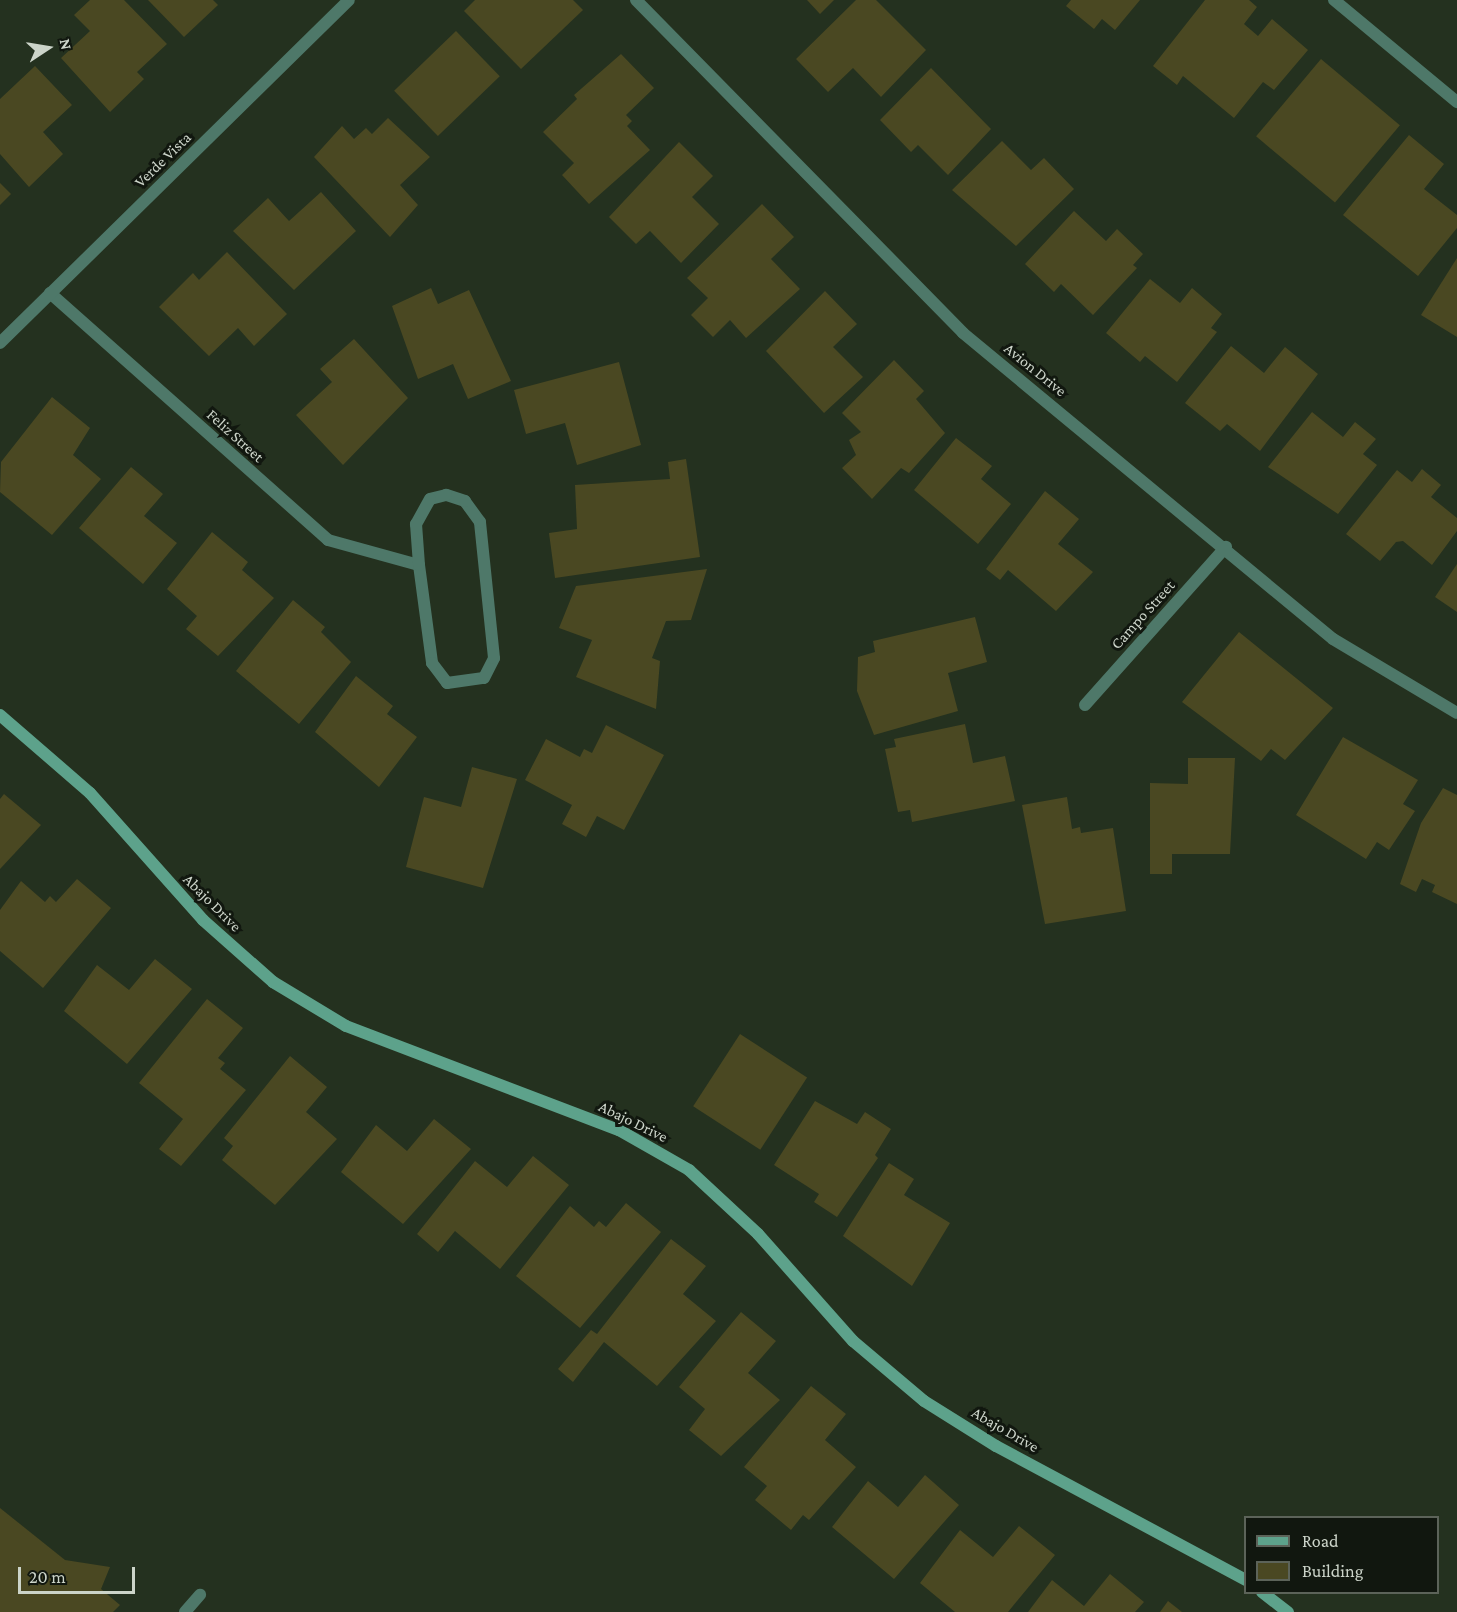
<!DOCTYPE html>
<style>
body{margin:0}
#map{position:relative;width:1457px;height:1612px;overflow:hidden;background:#24311f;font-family:"Crimson Pro",serif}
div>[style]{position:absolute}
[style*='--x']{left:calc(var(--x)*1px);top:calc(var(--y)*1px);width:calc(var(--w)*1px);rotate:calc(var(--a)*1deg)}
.building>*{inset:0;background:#4a4822;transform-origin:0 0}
.lane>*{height:12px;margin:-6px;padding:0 6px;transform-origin:6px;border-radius:6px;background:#4e7869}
.street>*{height:12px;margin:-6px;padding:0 6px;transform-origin:6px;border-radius:6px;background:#4e7869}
.secondary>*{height:12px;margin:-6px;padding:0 6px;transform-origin:6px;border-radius:6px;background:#5da28b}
span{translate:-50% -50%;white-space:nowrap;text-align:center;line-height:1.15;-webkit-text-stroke:6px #11170f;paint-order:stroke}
.street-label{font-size:16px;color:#ccd4c9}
.legend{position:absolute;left:1244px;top:1516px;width:195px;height:78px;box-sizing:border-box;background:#11170f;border:2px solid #5c6359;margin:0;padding:8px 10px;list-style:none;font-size:18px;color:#ccd4c9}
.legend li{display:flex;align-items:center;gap:12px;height:30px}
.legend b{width:30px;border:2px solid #5c6359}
.north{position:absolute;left:18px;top:18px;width:60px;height:60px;-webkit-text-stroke:4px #11170f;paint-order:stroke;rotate:78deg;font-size:16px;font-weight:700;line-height:24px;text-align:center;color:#ccd4c9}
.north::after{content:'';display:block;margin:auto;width:21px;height:27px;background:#ccd4c9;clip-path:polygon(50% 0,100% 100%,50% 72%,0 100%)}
.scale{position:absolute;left:18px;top:1567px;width:117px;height:27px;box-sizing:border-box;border:3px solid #ccd4c9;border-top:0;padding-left:8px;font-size:18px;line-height:21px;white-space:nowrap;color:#ccd4c9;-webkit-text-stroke:4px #11170f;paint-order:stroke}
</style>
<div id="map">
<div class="building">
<i style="clip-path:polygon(90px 0,124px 0,167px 44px,137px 72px,144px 79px,110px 112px,61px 58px,90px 31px,74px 15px)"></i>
<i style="clip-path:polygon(148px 0,213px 0,218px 5px,184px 37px)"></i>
<i style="clip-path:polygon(475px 0,573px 0,583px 10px,521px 69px,464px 11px)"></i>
<i style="clip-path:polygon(807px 0,834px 0,820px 14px)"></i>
<i style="clip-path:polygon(856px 0,876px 0,926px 50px,881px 97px,853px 68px,828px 92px,796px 59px)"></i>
<i style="clip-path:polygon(1071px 0,1140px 0,1115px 30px,1102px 19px,1094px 29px,1066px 6px)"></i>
<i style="clip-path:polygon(1205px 0,1249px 0,1257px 7px,1244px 24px,1258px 36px,1272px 19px,1308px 50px,1274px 90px,1263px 82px,1234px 118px,1183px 76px,1177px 85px,1153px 66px)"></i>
<i style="left:456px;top:31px;width:63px;height:86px;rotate:46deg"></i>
<i style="clip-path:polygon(621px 54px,654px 88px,626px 115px,632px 121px,627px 126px,650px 150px,589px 204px,562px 175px,574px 163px,543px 132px,577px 99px,574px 95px)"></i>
<i style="left:1321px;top:59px;width:103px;height:101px;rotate:40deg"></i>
<i style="clip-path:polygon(35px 66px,72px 105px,43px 132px,63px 154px,29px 187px,0 154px,0 99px)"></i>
<i style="clip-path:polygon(931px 68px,991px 129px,948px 175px,918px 145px,911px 152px,880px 120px)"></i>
<i style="clip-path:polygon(388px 118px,430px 157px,400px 185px,418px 205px,390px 237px,314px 157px,342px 126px,354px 139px,366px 128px,372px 134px)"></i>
<i style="clip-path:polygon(1409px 135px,1444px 164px,1424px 189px,1457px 215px,1457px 228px,1418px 276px,1343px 215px)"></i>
<i style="clip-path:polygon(1002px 141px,1031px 170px,1044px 158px,1074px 189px,1016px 246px,952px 190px)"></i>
<i style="clip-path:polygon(679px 142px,713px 176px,692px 197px,719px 224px,681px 263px,650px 231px,636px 244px,609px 217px)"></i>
<i style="clip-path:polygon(0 183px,11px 194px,0 205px)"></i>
<i style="clip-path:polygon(321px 192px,356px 231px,294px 290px,233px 231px,268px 198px,289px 221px)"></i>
<i style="clip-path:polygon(762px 204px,794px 237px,771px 259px,800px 289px,746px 338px,730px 320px,713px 337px,691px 315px,708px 298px,687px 278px)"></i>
<i style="clip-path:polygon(1074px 211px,1106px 241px,1117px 229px,1143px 254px,1133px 265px,1137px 268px,1093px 315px,1061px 284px,1054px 292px,1025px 264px)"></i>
<i style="clip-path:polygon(227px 252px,287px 314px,254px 346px,238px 328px,209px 356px,159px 307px,193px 273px,199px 280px)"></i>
<i style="clip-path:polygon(1457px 258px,1457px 337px,1421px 315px)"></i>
<i style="clip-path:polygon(1150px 279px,1180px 303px,1192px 288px,1222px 314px,1211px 328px,1217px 332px,1177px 382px,1145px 356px,1140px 362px,1106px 333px)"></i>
<i style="clip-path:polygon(431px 288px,438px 304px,469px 290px,511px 381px,468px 399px,453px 364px,418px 379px,392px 306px)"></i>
<i style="clip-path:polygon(825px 291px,857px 324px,833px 347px,863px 377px,824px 413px,766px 351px)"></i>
<i style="clip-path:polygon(354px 339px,408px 398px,343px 465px,296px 415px,332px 382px,320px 369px)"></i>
<i style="clip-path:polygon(1231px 346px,1264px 373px,1285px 347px,1318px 374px,1260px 451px,1227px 424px,1220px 431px,1185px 403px)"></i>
<i style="clip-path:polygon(894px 360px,924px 391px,916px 399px,945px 433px,909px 473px,901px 468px,872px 499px,842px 468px,856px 455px,849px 440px,861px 432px,842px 413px)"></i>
<i style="clip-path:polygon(619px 362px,641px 445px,577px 465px,565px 423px,526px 434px,514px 390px)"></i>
<i style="clip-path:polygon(52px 397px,90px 428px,73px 455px,101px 479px,52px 535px,0 492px,1px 462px)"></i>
<i style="clip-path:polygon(1312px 412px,1343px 437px,1355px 422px,1376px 439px,1363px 454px,1377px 465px,1338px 514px,1268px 467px)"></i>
<i style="clip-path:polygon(956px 438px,992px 466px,981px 479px,1011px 504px,978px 544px,914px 490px)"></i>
<i style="clip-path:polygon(686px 459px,700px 557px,555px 578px,549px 533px,577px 529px,575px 485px,670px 479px,668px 462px)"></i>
<i style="clip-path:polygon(131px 467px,163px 494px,144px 516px,177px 543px,143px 584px,79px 528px)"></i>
<i style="clip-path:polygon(1422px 469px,1441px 485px,1431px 497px,1457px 518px,1457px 531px,1432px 565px,1403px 541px,1396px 542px,1380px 561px,1346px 534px,1397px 470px,1412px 482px)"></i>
<i style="clip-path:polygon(1045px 491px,1079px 519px,1058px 544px,1093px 572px,1056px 611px,1008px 570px,1000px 580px,986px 569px)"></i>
<i style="clip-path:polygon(212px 532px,248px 562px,242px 570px,274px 598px,218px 656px,186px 629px,197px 616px,167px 589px)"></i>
<i style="clip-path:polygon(1457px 564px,1457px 612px,1435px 597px)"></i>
<i style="clip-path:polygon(707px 569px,691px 620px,666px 621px,652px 658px,660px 661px,656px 709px,576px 677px,592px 640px,559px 628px,576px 586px)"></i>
<i style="clip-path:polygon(293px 600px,325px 627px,321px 632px,351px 662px,299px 724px,236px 671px)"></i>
<i style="clip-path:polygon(975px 617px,987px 662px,948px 673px,958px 711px,874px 735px,857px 691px,858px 657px,875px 652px,873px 641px)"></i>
<i style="clip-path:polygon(1239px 632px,1333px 708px,1285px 760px,1271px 749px,1261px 761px,1182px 702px)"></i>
<i style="clip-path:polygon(356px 676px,393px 706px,387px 714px,417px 737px,379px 787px,315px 732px)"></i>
<i style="clip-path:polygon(965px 724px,973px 763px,1005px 756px,1015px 801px,912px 822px,910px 810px,898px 812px,885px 749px,896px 747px,894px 739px)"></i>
<i style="clip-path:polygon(606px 725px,664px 755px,624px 830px,597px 816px,586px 837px,562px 824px,572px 805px,525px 780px,546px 739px,580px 757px,584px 749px,592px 753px)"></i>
<i style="clip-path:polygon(1343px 737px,1418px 780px,1403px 804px,1415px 811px,1389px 850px,1377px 842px,1366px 859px,1296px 815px)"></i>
<i style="clip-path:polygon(1188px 758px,1235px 758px,1230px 854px,1172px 854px,1172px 874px,1150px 874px,1150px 783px,1188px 784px)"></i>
<i style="clip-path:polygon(472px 767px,517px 779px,483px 888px,406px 867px,424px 797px,461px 807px)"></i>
<i style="clip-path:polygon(1443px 788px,1457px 795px,1457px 904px,1432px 892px,1435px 885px,1422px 879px,1416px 892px,1400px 884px,1421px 823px)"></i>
<i style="clip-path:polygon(4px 794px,41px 825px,0 869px,0 799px)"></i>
<i style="clip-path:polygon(1067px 797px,1072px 829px,1080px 827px,1081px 833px,1113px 828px,1126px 911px,1045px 924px,1022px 805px)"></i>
<i style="clip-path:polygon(77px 879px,111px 908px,43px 988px,0 951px,0 910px,21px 881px,45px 902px,50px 896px,56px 902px)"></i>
<i style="clip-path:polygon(155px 959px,192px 989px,127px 1064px,64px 1011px,97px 965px,129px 990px)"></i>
<i style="clip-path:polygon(207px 999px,243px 1028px,218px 1058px,225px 1063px,220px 1069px,246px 1090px,181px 1166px,159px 1149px,183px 1119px,139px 1083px)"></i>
<i style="left:740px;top:1034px;width:80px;height:86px;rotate:33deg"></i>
<i style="clip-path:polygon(290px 1056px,327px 1087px,306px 1112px,337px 1139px,275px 1205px,222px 1160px,233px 1146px,224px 1138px)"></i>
<i style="clip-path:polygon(815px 1101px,857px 1124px,865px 1112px,891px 1129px,875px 1155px,878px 1158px,837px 1217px,814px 1202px,819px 1194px,774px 1165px)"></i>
<i style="clip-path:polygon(434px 1119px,471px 1149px,403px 1224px,341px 1172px,376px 1125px,407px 1151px)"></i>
<i style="clip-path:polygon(533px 1156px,569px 1185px,500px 1269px,455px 1231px,438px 1252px,417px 1234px,475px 1161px,507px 1187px)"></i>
<i style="clip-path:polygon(889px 1163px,914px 1179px,904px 1195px,950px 1223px,912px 1286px,843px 1236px)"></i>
<i style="clip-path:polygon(626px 1203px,661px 1232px,580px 1328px,516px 1276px,570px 1206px,594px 1227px,599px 1221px,606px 1227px)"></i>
<i style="clip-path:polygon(671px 1239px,706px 1266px,683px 1294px,716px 1321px,657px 1386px,604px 1342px,573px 1382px,558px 1369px,591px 1330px,597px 1334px)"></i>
<i style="clip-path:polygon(741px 1312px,776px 1341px,748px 1373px,780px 1400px,721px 1456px,689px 1430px,705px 1409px,679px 1387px)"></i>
<i style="clip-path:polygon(811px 1386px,846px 1414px,825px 1440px,856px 1467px,809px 1520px,803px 1515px,791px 1530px,755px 1500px,767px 1486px,744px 1467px)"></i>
<i style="clip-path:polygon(925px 1475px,959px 1505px,894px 1579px,832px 1527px,868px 1481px,898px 1507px)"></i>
<i style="clip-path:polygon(0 1508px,65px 1560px,110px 1567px,101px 1589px,120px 1605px,113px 1612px,0 1612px)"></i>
<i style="clip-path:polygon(1019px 1526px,1055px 1555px,1008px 1612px,955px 1612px,920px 1583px,960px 1530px,993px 1557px)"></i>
<i style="clip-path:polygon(1110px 1574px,1144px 1602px,1135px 1612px,1028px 1612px,1052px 1580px,1084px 1606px)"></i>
<i style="clip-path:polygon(1168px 1601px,1182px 1612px,1160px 1612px)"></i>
</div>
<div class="lane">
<i style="--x:185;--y:1612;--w:23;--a:-49"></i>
</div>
<div class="street">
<i style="--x:636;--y:0;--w:467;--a:45.5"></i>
<i style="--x:963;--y:333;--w:480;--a:39.6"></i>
<i style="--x:1333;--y:639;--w:144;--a:30.8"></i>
<i style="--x:1334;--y:0;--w:160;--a:39.7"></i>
<i style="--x:50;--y:293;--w:372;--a:41.6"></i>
<i style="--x:328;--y:540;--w:94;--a:15.4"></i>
<i style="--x:419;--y:565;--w:99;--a:82.4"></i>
<i style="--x:432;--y:663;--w:25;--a:53"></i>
<i style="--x:447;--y:683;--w:37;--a:-8"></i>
<i style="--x:484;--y:678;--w:22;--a:-63"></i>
<i style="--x:494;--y:658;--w:137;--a:-95.9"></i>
<i style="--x:480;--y:522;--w:26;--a:-126"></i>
<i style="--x:465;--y:501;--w:20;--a:-162"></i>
<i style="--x:446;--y:495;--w:16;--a:166"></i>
<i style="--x:430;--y:499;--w:29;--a:119"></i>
<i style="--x:416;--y:524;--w:41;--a:85.8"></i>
<i style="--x:0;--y:343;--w:489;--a:-44.5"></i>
<i style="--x:1085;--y:705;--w:212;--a:-48.3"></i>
</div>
<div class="secondary">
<i style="--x:0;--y:715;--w:119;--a:40.9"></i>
<i style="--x:90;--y:793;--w:170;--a:48.3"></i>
<i style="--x:203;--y:920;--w:94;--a:41.5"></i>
<i style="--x:273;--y:982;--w:85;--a:31.1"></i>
<i style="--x:346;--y:1026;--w:292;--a:20.9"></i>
<i style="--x:619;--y:1130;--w:81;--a:29.7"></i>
<i style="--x:689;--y:1170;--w:94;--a:42.8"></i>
<i style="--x:758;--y:1234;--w:143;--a:48.4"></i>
<i style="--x:853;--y:1341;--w:93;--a:40.2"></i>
<i style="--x:924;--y:1401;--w:85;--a:32"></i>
<i style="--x:996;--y:1446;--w:284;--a:28.2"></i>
<i style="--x:1262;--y:1592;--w:33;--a:38"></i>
</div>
<div class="street-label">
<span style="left:163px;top:160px;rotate:-44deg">Verde Vista</span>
<span style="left:1035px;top:370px;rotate:39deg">Avion Drive</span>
<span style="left:235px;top:436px;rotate:42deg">Feliz Street</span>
<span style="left:1143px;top:615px;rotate:-48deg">Campo Street</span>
<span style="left:212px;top:903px;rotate:45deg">Abajo Drive</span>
<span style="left:633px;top:1122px;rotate:26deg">Abajo Drive</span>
<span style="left:1005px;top:1430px;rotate:30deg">Abajo Drive</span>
</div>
<ul class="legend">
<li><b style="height:8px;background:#5da28b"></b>Road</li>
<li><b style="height:16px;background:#4a4822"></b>Building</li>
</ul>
<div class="north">N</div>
<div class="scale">20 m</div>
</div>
